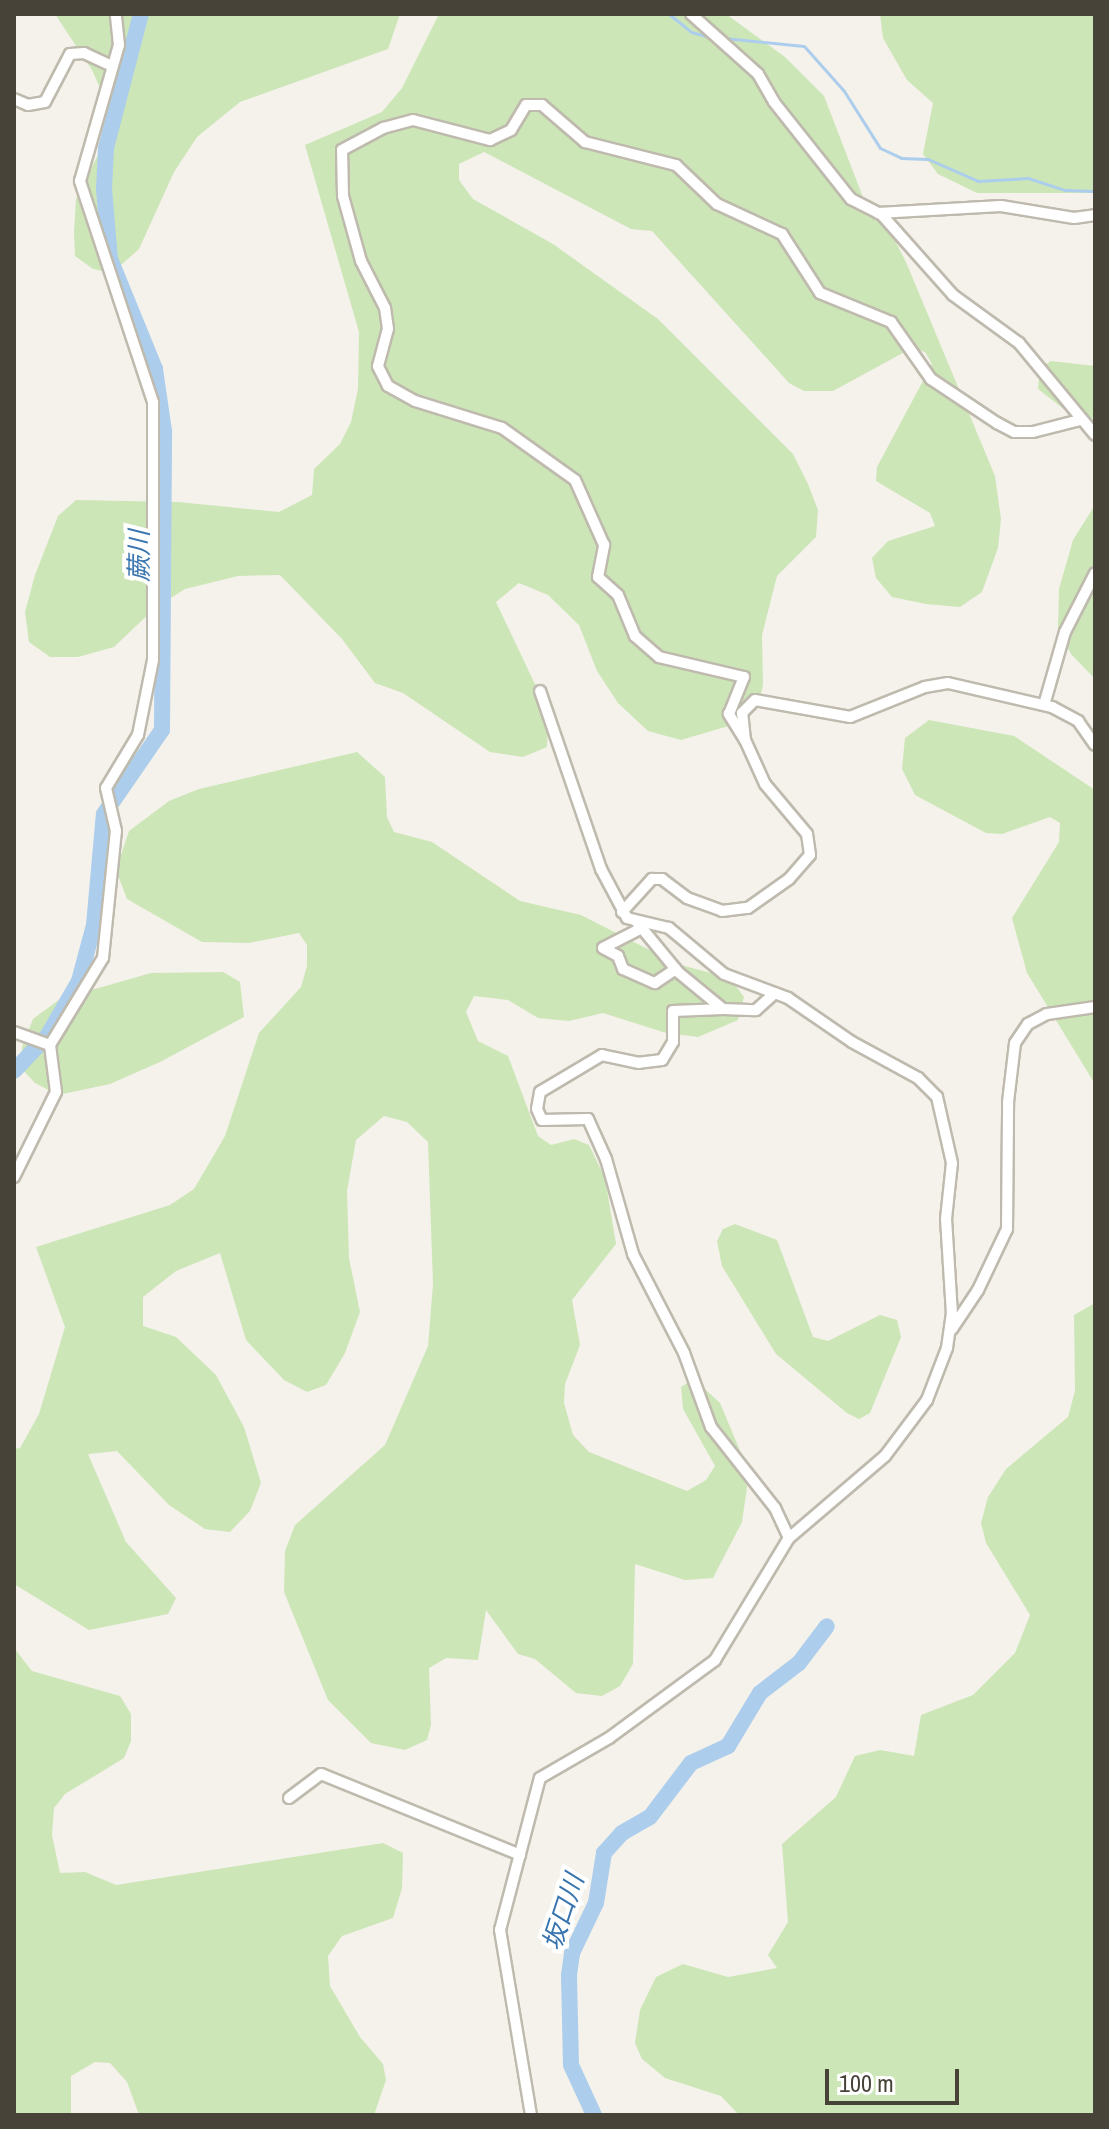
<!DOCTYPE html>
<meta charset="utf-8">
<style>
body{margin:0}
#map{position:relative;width:1109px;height:2129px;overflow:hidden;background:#f4f2eb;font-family:"Archivo Narrow","Noto Sans JP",sans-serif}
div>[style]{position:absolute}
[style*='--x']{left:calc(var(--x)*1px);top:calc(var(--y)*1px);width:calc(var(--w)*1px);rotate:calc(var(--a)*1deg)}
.green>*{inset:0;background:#cde6b7}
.stream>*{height:3px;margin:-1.5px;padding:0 1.5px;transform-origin:1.5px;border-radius:1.5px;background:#accdec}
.river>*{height:16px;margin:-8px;padding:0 8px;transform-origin:8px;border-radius:8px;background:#accdec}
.roads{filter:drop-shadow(2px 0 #bfbaae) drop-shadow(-2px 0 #bfbaae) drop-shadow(0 2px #bfbaae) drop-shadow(0 -2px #bfbaae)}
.minor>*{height:10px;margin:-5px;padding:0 5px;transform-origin:5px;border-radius:5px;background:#fff}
span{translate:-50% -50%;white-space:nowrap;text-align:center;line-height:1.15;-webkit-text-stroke:8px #fff;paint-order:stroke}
.water-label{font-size:26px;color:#3874ae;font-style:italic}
.frame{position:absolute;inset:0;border:16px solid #484339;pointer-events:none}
.scale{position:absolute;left:825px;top:2069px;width:134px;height:36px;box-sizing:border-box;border:4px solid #484339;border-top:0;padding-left:10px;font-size:24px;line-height:28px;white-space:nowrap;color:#484339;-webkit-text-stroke:6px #fff;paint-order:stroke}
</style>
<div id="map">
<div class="green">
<i style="clip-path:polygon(55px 14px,400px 14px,388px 49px,240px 102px,197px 137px,174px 172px,139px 249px,112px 273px,93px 269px,75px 256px,74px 232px,76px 199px,109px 133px,109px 108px,92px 70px)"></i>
<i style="clip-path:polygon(439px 14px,726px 14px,785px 57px,824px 96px,866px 205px,890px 231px,906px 262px,995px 476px,1001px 519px,998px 548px,982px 592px,960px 607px,926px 604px,892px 597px,876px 578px,872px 558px,888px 541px,935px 526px,930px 513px,876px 481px,877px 467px,932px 364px,925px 352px,912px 348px,833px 391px,804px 391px,789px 383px,652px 231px,631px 229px,484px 152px,459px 164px,459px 180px,473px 199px,553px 244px,658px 319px,793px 454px,808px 484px,818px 510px,816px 537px,777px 576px,762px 635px,763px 685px,759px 702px,742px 722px,681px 740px,648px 731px,618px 703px,597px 671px,579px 625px,548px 595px,519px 583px,496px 602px,542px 699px,548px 729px,547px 747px,523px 757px,490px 752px,403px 693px,375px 683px,342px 639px,280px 575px,238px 576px,185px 589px,155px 608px,114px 647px,78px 657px,50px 657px,29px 642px,25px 612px,35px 575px,58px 516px,76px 500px,178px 502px,279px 512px,312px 495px,314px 469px,340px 444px,351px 422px,358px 389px,359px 332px,305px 145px,382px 112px,402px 88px)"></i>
<i style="clip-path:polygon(880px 14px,1095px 14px,1095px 193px,977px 193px,938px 174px,923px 154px,933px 103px,907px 80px,883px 38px)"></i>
<i style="clip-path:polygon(1051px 361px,1095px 366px,1095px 419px,1065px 410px,1038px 389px,1040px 368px)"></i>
<i style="clip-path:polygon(1095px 505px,1095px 679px,1071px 654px,1058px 629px,1059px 589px,1073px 540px)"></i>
<i style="clip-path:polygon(929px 720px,1014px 736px,1095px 790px,1095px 1084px,1027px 973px,1012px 918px,1059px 842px,1060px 823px,1050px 817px,1002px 834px,986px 833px,915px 795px,902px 769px,905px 738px)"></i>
<i style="clip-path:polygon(357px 752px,385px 777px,387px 817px,394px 832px,432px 842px,520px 901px,581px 915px,677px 964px,730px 978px,744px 997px,738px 1020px,698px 1037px,666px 1033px,603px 1013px,569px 1021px,538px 1018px,508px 1000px,474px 996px,466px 1012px,478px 1041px,508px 1056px,538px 1136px,551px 1145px,574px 1139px,589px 1145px,605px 1178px,616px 1244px,572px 1300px,580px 1345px,565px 1384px,564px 1403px,573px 1435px,589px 1452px,687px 1491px,706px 1480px,715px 1466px,683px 1409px,681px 1387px,694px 1379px,720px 1403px,741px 1453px,747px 1487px,742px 1522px,713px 1578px,685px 1580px,635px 1564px,633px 1664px,620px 1686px,602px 1696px,576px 1693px,535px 1659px,518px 1654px,486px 1610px,478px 1660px,446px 1658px,429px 1668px,431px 1725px,427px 1740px,405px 1750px,371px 1743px,328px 1700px,284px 1592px,285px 1551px,295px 1525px,385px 1445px,428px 1346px,433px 1284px,428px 1142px,407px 1122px,384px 1116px,356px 1140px,347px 1191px,349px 1258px,360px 1312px,345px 1353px,326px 1385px,307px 1392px,284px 1380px,246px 1340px,220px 1253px,176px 1271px,143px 1297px,143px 1326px,176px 1337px,216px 1375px,244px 1427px,261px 1483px,250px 1511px,230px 1532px,205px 1529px,169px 1505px,117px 1451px,88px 1454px,126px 1542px,176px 1598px,168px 1614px,89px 1630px,14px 1584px,14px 1449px,20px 1448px,39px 1414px,65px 1327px,36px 1247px,170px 1205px,194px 1189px,225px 1136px,259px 1033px,301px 987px,307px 966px,307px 945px,299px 933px,249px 943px,202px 942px,127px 899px,116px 870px,129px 831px,169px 801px,199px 789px)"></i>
<i style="clip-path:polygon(223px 972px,240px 982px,244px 1017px,160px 1062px,110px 1084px,58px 1095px,35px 1083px,22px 1069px,22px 1047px,33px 1019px,60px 999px,151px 973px)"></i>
<i style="clip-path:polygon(735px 1224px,777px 1240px,813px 1337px,828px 1341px,880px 1315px,897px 1320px,901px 1337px,870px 1413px,859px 1419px,847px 1413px,776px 1354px,722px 1266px,717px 1241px,723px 1229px)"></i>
<i style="clip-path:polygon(1095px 1303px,1095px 2115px,739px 2115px,721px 2096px,665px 2078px,642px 2059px,635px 2043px,640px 2010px,656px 1977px,683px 1964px,728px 1977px,777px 1968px,768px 1955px,788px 1922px,782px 1844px,836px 1797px,855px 1756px,880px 1750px,914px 1756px,921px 1715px,973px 1695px,1015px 1653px,1030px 1615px,986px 1543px,981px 1523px,988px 1497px,1006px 1469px,1068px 1417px,1075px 1391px,1074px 1315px)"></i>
<i style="clip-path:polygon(14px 1648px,32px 1671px,120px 1696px,131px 1714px,131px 1741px,124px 1758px,65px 1794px,54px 1808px,52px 1835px,60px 1873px,85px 1872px,116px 1885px,383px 1843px,403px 1853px,402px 1888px,393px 1918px,342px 1936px,328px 1956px,330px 1986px,360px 2037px,383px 2064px,386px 2080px,374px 2115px,139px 2115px,127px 2082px,110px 2063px,95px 2062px,71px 2076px,71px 2115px,14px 2115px)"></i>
</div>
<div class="stream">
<i style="--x:669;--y:14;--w:28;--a:39"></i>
<i style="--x:691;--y:32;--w:23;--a:15"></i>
<i style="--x:724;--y:38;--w:80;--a:5.7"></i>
<i style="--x:804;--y:46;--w:60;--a:48.4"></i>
<i style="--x:844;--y:91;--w:67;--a:57.7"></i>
<i style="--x:880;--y:148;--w:23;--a:25"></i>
<i style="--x:901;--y:158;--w:27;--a:2"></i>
<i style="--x:928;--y:159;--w:55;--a:23.7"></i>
<i style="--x:978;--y:181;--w:50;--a:-3.4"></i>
<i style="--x:1028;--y:178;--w:39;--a:18"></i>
<i style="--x:1065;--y:190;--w:30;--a:2"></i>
</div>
<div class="river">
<i style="--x:14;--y:1071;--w:50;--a:-46.6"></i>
<i style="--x:48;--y:1035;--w:62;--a:-60.1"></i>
<i style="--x:79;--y:981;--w:58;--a:-75"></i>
<i style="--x:94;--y:925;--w:111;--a:-84.9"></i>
<i style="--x:104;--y:814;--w:102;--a:-55.4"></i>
<i style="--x:162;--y:730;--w:299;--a:-89.6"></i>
<i style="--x:164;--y:431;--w:63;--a:-98.3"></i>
<i style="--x:155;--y:369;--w:119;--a:-112.2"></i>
<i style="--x:110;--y:259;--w:70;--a:-94.9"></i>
<i style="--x:104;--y:189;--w:41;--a:-87.2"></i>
<i style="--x:106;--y:148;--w:138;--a:-75.4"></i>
<i style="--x:594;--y:2115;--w:55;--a:-114.7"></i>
<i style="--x:571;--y:2065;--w:90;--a:-91.3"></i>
<i style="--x:569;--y:1975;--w:22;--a:-82"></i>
<i style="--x:572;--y:1953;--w:55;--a:-64.4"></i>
<i style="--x:596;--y:1903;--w:51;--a:-80.9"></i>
<i style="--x:604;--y:1853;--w:27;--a:-48"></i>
<i style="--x:622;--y:1833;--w:32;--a:-30"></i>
<i style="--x:650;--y:1817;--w:68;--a:-52.8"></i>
<i style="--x:691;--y:1763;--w:41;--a:-24.7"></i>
<i style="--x:728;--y:1746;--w:62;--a:-58.9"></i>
<i style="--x:760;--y:1693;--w:49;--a:-37.6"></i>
<i style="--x:799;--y:1663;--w:46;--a:-52.9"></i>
</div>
<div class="roads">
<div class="minor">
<i style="--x:691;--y:14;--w:90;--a:41.8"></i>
<i style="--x:758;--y:74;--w:32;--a:60"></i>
<i style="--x:774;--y:102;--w:124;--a:51.6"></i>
<i style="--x:851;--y:199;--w:35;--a:27"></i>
<i style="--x:882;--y:215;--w:107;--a:48.4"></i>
<i style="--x:953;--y:295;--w:82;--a:36"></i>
<i style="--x:1019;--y:343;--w:119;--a:50.4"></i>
<i style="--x:14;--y:99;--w:15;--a:23"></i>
<i style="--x:28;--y:105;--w:17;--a:-10"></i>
<i style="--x:45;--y:102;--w:54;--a:-62.5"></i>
<i style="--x:70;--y:54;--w:14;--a:-4"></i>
<i style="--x:84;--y:53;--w:29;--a:25"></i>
<i style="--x:878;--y:213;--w:123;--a:-3.3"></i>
<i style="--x:1001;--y:206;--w:74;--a:9.3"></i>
<i style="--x:1074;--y:218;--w:21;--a:-8"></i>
<i style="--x:1044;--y:705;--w:76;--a:-74"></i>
<i style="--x:1065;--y:632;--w:66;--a:-63"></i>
<i style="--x:745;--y:740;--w:31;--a:-122"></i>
<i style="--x:729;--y:714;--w:40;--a:-68"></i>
<i style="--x:744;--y:677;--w:87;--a:-166.8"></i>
<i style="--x:659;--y:657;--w:32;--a:-139"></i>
<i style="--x:635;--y:636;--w:44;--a:-112.5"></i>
<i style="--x:618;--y:595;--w:27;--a:-138"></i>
<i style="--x:598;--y:577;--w:33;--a:-79"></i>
<i style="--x:604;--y:545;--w:71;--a:-114"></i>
<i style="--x:575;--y:480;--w:90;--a:-144.5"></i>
<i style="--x:502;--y:428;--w:91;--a:-162.8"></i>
<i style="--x:415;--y:401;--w:31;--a:-151"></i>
<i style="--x:388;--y:386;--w:22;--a:-117"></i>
<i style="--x:378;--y:366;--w:38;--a:-75"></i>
<i style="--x:388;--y:329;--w:21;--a:-98"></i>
<i style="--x:385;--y:308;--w:53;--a:-117.1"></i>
<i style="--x:361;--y:261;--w:67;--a:-105.5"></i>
<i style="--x:343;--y:196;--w:46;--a:-91.2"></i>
<i style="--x:342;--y:150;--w:47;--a:-28.2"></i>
<i style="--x:383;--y:128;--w:31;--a:-15"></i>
<i style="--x:413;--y:120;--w:80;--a:14.6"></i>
<i style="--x:490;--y:140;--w:23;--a:-25"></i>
<i style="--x:511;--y:130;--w:29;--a:-59"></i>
<i style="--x:526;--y:105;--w:16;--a:0"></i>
<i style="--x:542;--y:105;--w:57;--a:40.7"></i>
<i style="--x:585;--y:142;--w:94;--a:14.2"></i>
<i style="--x:676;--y:165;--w:57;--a:43.6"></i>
<i style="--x:717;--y:204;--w:72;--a:24.8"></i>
<i style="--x:782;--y:234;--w:70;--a:57.2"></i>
<i style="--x:820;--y:293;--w:77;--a:22.2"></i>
<i style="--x:891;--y:322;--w:70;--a:54.9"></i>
<i style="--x:931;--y:379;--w:79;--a:33.7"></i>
<i style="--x:997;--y:423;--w:19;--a:28"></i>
<i style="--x:1014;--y:432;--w:19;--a:0"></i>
<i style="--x:1033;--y:432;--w:49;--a:-14.3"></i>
<i style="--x:622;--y:912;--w:45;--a:-47.7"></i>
<i style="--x:652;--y:879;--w:10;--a:0"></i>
<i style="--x:662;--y:879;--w:31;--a:37"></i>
<i style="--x:687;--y:898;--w:37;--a:20"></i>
<i style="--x:722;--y:911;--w:26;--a:-7"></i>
<i style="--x:748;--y:908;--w:50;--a:-35.3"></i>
<i style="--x:789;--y:879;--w:32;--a:-49"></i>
<i style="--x:810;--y:855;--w:21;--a:-98"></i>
<i style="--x:807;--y:834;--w:65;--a:-130"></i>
<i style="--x:765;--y:784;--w:48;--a:-114.4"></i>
<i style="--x:745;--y:740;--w:27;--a:-96"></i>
<i style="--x:742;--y:713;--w:18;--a:-45"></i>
<i style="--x:755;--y:700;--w:97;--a:10.1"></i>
<i style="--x:850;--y:717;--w:81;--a:-21.8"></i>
<i style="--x:925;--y:687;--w:23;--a:-10"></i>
<i style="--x:948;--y:683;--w:107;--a:13"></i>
<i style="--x:1052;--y:707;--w:30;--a:28"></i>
<i style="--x:1078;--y:721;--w:29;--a:55"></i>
<i style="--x:636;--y:921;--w:66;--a:50.5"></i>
<i style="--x:678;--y:972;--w:58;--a:39.4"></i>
<i style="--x:723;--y:1009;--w:50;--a:177.7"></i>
<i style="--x:673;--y:1011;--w:31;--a:90"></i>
<i style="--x:673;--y:1042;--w:21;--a:121"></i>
<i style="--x:662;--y:1060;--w:23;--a:173"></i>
<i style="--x:639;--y:1063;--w:38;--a:-168"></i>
<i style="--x:602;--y:1055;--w:72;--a:149.2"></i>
<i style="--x:540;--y:1092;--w:17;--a:100"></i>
<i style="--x:537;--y:1109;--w:12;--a:66"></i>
<i style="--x:542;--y:1120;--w:46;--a:-1.2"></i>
<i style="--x:588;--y:1119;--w:44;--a:65.8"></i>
<i style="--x:606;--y:1159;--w:99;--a:74.1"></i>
<i style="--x:633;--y:1254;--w:111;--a:62.7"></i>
<i style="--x:684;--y:1353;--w:79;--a:70"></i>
<i style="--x:711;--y:1427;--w:103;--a:51.7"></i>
<i style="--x:775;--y:1508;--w:33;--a:65"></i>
<i style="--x:638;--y:930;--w:39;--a:153"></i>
<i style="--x:603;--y:948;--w:17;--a:28"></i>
<i style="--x:618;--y:956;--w:14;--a:69"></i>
<i style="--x:623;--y:969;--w:35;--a:24"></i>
<i style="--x:655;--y:983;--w:25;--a:-34"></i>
<i style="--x:723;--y:1009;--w:33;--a:2"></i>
<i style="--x:756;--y:1010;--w:25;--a:-42"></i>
<i style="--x:14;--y:1032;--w:38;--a:20"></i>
<i style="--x:14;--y:1177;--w:95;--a:-63.7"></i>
<i style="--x:56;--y:1092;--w:47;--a:-97.3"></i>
<i style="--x:50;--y:1045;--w:102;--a:-58.7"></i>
<i style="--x:103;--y:958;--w:128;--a:-84.2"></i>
<i style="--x:116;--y:831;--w:44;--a:-103.1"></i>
<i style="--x:106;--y:788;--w:62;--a:-58.9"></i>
<i style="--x:138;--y:735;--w:76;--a:-78.7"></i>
<i style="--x:153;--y:660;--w:258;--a:-90"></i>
<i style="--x:153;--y:402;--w:233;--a:-108.3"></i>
<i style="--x:80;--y:181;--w:141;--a:-74"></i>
<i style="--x:119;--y:45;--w:31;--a:-96"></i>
<i style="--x:952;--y:1329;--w:47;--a:-56.3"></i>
<i style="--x:978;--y:1290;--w:68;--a:-64.6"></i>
<i style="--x:1007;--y:1229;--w:127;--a:-89.5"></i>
<i style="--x:1008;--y:1102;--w:59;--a:-83.2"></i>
<i style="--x:1015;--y:1043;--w:23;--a:-56"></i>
<i style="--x:1028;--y:1024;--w:21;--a:-28"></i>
<i style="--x:1047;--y:1014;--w:49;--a:-8.3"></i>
<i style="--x:289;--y:1798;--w:40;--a:-37"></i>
<i style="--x:321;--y:1774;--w:215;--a:22.1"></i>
<i style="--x:531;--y:2115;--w:188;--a:-99.5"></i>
<i style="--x:500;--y:1930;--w:157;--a:-75.3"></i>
<i style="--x:540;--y:1778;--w:80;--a:-30.1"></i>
<i style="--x:609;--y:1738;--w:132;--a:-36.3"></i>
<i style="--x:715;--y:1660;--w:143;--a:-58.8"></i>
<i style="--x:789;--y:1538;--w:126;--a:-40.5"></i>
<i style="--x:885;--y:1456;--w:70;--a:-53.1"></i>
<i style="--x:927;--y:1400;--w:56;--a:-69"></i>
<i style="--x:947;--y:1348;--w:34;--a:-82"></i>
<i style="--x:952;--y:1314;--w:95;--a:-93.6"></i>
<i style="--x:946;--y:1219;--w:56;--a:-83.9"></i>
<i style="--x:952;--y:1163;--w:68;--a:-102.8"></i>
<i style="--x:937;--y:1097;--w:27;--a:-135"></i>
<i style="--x:918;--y:1078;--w:75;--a:-151.4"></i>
<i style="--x:852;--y:1042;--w:78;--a:-145.5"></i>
<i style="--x:788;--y:998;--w:68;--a:-159.4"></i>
<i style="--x:724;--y:974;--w:72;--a:-140.1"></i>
<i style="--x:669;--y:928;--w:43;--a:-166.6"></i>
<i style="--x:627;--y:918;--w:55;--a:-118"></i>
<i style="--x:601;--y:869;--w:188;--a:-108.9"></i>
</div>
</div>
<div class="water-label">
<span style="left:139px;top:556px;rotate:-90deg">蕨川</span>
<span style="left:563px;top:1912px;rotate:-72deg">坂口川</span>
</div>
<div class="frame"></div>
<div class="scale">100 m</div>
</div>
